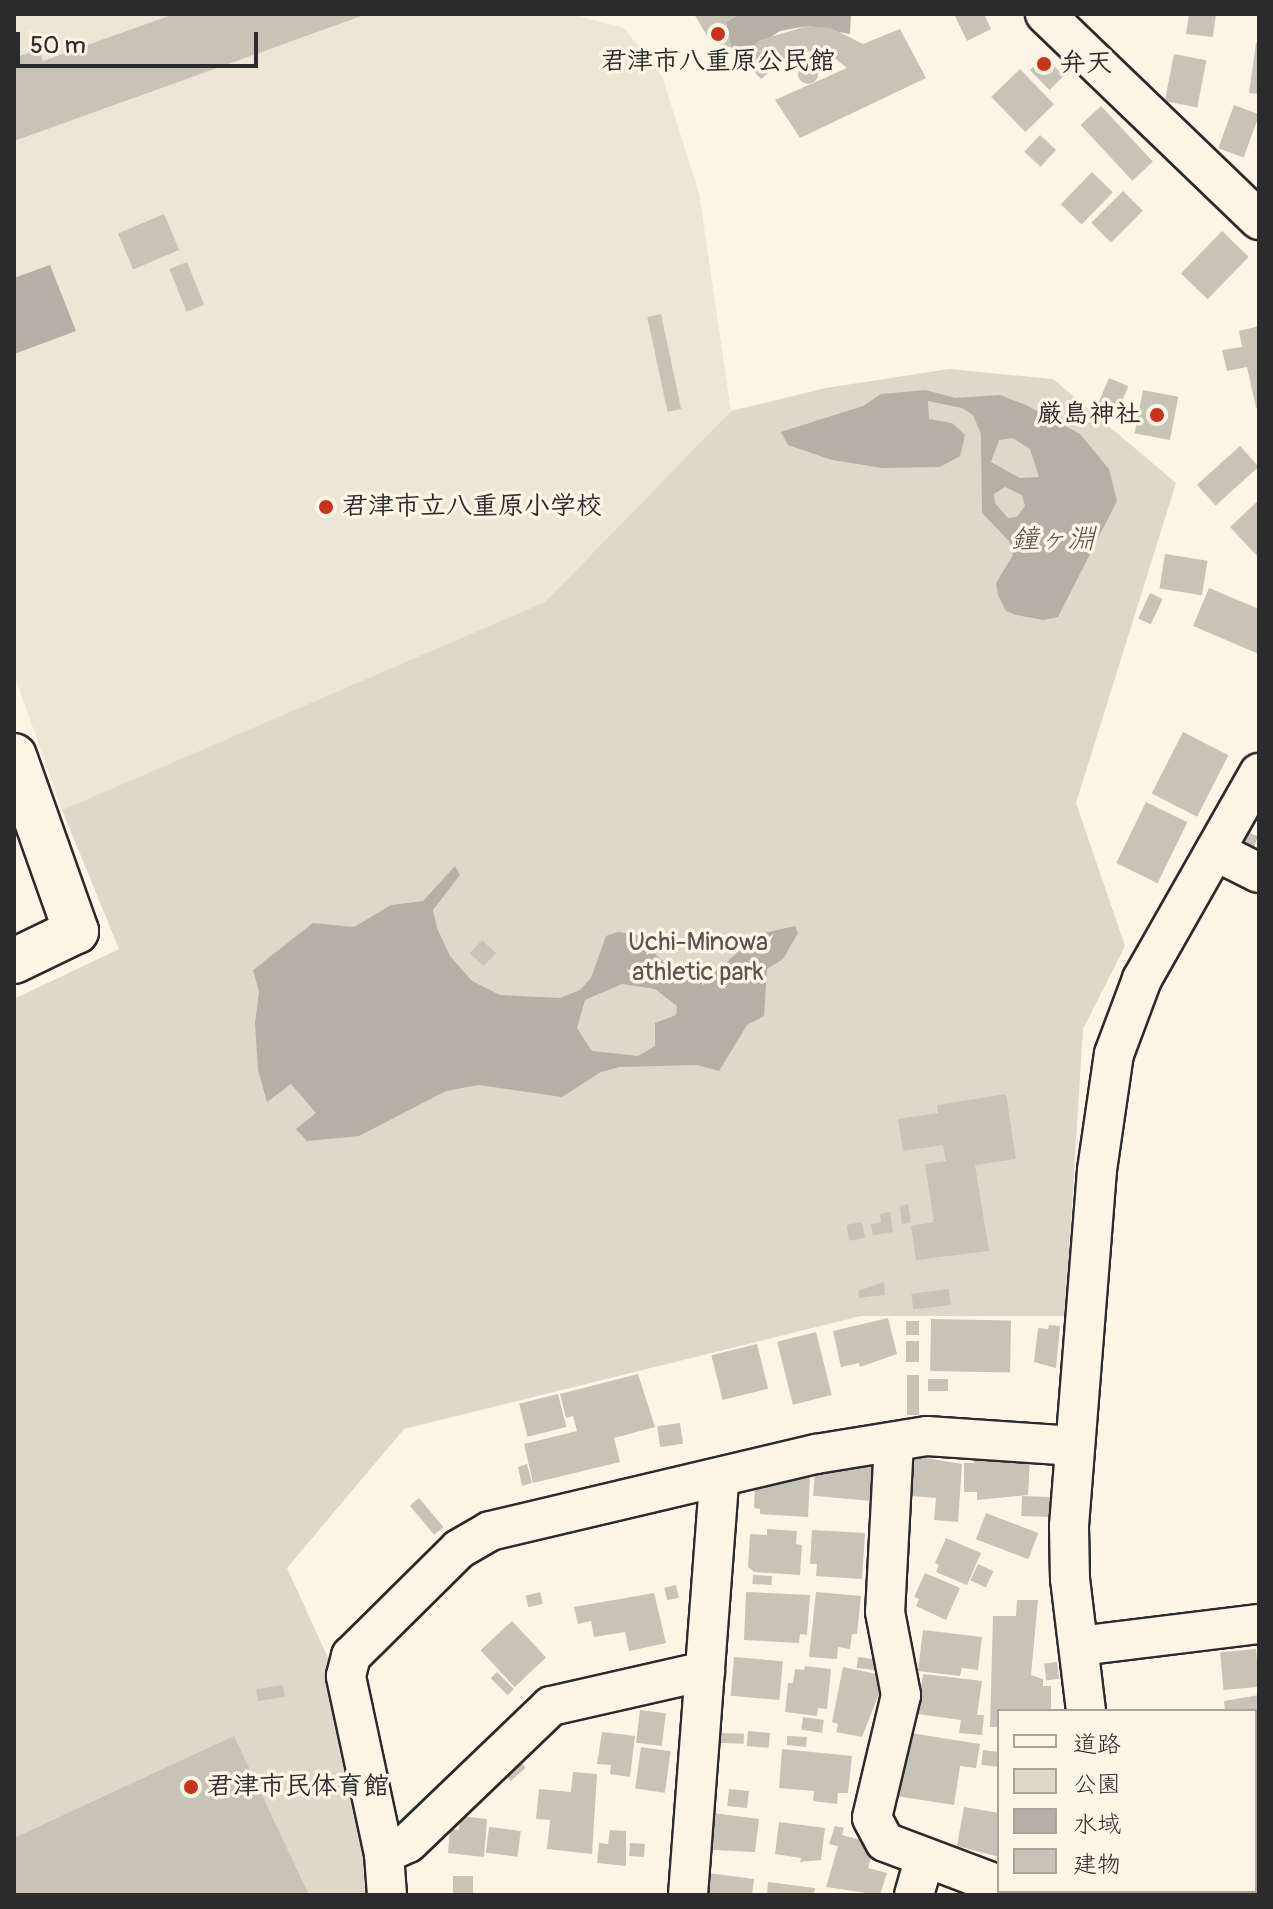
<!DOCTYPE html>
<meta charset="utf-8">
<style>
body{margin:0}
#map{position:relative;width:1273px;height:1909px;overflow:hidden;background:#fcf5e5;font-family:Pangolin,"Klee One",sans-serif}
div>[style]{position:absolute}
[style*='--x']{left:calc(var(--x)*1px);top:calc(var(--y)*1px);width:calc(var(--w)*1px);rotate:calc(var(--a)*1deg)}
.built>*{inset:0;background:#ece6d7}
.green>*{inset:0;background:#ded8ca}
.water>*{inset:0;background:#b4b0a5}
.building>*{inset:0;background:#c8c3b7;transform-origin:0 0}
.round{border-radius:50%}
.roads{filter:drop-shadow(2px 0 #2b2b2b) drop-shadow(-2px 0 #2b2b2b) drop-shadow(0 2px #2b2b2b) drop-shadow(0 -2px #2b2b2b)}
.minor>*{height:38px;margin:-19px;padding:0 19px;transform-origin:19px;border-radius:19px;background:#fcf5e5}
.tertiary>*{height:44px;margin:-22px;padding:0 22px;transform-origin:22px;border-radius:22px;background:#fcf5e5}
.dots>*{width:22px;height:22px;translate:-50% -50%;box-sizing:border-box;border:4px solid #fcf5e5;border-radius:50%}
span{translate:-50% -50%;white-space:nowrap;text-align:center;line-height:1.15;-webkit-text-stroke:7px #fcf5e5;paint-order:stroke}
.poi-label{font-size:26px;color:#2b2b2b;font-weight:700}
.left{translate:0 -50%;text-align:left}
.right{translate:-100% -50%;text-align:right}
.park-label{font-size:26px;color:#585653}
.water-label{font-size:28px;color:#545350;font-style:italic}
.frame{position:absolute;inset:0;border:16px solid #2b2b2b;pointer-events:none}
.legend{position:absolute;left:997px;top:1709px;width:260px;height:184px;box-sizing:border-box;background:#fcf5e5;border:2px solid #a8a49b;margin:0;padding:10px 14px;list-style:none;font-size:24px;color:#2b2b2b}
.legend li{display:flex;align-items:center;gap:16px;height:40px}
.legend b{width:40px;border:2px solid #a8a49b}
.scale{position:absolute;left:16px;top:32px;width:242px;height:36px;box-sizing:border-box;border:4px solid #2b2b2b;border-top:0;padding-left:10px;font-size:24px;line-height:28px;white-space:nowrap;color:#2b2b2b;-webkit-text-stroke:6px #fcf5e5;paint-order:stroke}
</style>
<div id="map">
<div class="built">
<i style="clip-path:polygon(14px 14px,570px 14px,624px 28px,662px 76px,699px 193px,731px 411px,545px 602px,62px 810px,14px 674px)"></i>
</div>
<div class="green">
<i style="clip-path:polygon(949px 369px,1053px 379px,1176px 483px,1076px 803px,1125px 946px,1083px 1029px,1065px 1316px,861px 1316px,404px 1429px,287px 1568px,328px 1658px,358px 1780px,366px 1895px,14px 1895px,14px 999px,119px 949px,62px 810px,545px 602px,731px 411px,826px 388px)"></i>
</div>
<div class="water">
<i style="clip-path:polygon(739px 14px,851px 14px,850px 34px,807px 26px,780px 31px,741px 57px,731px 47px,726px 22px)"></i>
<i style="clip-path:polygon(50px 265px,76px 331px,14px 354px,14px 278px)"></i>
<i style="clip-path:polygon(evenodd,926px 390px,955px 398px,1000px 395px,1026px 405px,1080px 434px,1109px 469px,1117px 501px,1058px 617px,1043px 620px,1016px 615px,1006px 611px,998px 595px,996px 583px,1013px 555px,1009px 541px,982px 513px,981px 434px,973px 415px,962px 408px,928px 401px,929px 419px,952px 423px,965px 435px,960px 456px,940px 467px,882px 468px,832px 460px,788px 445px,781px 432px,863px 406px,881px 394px,926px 390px,1013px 438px,1030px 449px,1039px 477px,1020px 478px,991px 462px,999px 440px,1013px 438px,926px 390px,1005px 487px,1022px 495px,1025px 506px,1017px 517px,1008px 518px,995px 503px,994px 494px,1005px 487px)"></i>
<i style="clip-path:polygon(evenodd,455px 866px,460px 875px,433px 910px,437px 928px,450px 956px,472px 981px,500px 995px,560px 998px,580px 990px,591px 978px,606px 936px,618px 932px,637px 935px,664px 963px,684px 974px,711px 975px,760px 934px,795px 926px,798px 933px,783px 959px,767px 969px,764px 1016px,747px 1025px,719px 1071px,697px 1065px,620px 1067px,601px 1072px,562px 1097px,478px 1085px,446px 1091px,359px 1136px,307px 1141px,296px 1129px,316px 1113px,291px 1084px,267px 1102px,258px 1070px,255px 1023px,259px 992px,253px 970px,313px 923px,354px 927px,391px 905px,423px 901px,455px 866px,622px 984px,655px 989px,677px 1006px,676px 1015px,655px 1023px,655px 1046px,638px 1056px,592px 1051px,577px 1028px,585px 1000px,622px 984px)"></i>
</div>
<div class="building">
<i style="clip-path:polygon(174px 14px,367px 14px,14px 141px,14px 58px,39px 49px,43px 61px)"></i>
<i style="clip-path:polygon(694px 14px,739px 14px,726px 22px,731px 47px,712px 44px)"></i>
<i style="clip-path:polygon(954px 14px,984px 14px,991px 29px,967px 41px)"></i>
<i style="clip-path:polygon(1189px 14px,1216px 14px,1213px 37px,1186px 34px)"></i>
<i style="clip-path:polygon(807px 26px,831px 28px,863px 44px,900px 29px,926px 78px,800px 138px,775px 100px,847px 68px,827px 52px,811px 51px,787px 57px,761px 79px,741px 57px,760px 40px)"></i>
<i style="clip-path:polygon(1256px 43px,1259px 44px,1259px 94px,1249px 93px)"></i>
<i style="left:1174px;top:54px;width:33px;height:48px;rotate:11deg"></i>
<i style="left:1044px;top:56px;width:28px;height:20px;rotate:45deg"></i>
<i class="round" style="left:798px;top:64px;width:20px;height:20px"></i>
<i style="left:1020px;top:69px;width:49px;height:40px;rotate:46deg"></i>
<i style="left:1234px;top:105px;width:27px;height:46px;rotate:20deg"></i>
<i style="left:1101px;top:106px;width:76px;height:28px;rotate:47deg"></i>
<i style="left:1040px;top:135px;width:22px;height:23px;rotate:43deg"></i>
<i style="left:1092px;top:172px;width:29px;height:45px;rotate:44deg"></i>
<i style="left:1123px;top:191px;width:28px;height:45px;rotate:45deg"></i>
<i style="left:164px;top:214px;width:39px;height:50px;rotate:67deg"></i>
<i style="left:1222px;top:231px;width:37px;height:59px;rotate:44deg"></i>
<i style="left:187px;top:262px;width:46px;height:19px;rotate:68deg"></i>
<i style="left:661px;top:314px;width:97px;height:14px;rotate:78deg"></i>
<i style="clip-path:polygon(1259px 326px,1259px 407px,1256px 408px,1247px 367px,1227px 371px,1222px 350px,1242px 347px,1239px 331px)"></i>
<i style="left:1109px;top:378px;width:21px;height:29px;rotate:23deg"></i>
<i style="left:1143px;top:390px;width:36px;height:44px;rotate:11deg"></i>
<i style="left:1240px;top:446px;width:28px;height:58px;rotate:48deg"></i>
<i style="clip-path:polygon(1259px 500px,1259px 558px,1230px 527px)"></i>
<i style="left:1165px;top:554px;width:43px;height:35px;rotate:9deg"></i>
<i style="clip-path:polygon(1209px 588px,1259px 609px,1259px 654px,1193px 626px)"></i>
<i style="left:1150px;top:593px;width:14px;height:28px;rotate:25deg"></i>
<i style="left:1183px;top:732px;width:51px;height:69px;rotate:27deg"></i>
<i style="left:1146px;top:802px;width:46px;height:68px;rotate:26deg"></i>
<i style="left:1244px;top:831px;width:15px;height:25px;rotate:20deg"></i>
<i style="left:482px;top:940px;width:19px;height:18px;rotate:43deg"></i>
<i style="clip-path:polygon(1006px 1094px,1016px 1159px,975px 1165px,989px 1251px,916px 1260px,911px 1226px,934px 1222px,925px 1164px,946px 1161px,943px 1145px,903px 1151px,898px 1119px,938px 1113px,937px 1105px)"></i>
<i style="clip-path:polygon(908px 1204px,911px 1222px,902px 1224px,900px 1206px)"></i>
<i style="clip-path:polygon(890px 1212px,893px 1232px,873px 1235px,871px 1224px,881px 1222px,880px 1214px)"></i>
<i style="left:862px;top:1222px;width:16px;height:16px;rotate:79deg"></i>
<i style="clip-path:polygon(884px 1282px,885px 1295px,859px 1298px,858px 1291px)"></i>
<i style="left:949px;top:1289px;width:16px;height:38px;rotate:83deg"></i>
<i style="clip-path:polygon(888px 1318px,897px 1354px,860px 1367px,859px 1363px,841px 1367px,833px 1331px)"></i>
<i style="left:931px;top:1319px;width:80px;height:52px;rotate:1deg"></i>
<i style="left:919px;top:1321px;width:14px;height:13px;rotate:90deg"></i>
<i style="clip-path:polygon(1049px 1325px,1060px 1326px,1056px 1368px,1034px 1362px,1038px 1328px,1048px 1329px)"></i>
<i style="left:816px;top:1332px;width:65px;height:40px;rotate:76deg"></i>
<i style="left:906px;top:1341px;width:13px;height:21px"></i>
<i style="left:757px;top:1344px;width:46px;height:47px;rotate:76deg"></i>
<i style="clip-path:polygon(638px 1374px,655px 1427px,614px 1438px,620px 1462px,533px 1483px,524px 1444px,577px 1431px,573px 1416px,566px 1418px,560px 1394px)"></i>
<i style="left:907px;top:1375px;width:12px;height:40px"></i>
<i style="left:928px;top:1379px;width:20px;height:12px"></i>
<i style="left:558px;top:1394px;width:34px;height:40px;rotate:76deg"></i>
<i style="left:680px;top:1423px;width:21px;height:23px;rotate:82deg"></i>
<i style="clip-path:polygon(913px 1456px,962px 1464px,958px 1522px,934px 1520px,936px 1498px,911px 1496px)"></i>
<i style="clip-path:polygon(974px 1457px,1030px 1459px,1028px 1495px,977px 1500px,977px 1492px,964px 1492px,964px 1463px,974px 1463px)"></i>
<i style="left:816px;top:1462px;width:59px;height:34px;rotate:5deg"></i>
<i style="clip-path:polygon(527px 1464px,532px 1483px,522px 1486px,518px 1467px)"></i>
<i style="clip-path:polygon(764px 1474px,810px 1477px,808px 1517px,760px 1514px,760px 1509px,754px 1508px,755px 1481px)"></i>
<i style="left:1022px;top:1496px;width:29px;height:20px;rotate:2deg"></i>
<i style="left:419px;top:1498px;width:38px;height:12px;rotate:50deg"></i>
<i style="left:986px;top:1513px;width:56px;height:28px;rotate:21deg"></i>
<i style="clip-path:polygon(767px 1529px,797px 1531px,796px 1544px,802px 1545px,800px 1575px,754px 1572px,748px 1567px,750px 1534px,767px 1535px)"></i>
<i style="clip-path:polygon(812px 1530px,865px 1533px,862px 1579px,816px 1576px,817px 1564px,810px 1564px)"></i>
<i style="clip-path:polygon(946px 1538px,981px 1553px,967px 1585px,936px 1572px,939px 1565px,935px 1563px)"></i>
<i style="left:978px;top:1564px;width:17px;height:18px;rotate:25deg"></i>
<i style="clip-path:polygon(925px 1573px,960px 1588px,946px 1620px,916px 1606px,919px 1599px,914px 1597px)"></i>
<i style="left:753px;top:1575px;width:19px;height:9px;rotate:3deg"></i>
<i style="left:676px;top:1585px;width:13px;height:12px;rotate:77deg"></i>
<i style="left:540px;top:1592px;width:12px;height:15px;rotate:76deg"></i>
<i style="clip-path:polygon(746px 1592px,810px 1595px,807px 1635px,800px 1634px,799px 1643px,744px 1640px)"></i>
<i style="clip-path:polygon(816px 1592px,861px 1596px,857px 1634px,852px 1634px,850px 1649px,838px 1647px,837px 1659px,809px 1657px)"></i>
<i style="clip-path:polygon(654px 1593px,666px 1643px,629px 1651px,625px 1632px,594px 1637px,591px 1621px,578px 1624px,574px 1607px)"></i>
<i style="clip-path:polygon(1017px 1600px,1038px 1600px,1031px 1675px,1043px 1679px,1043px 1686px,1051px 1686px,1051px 1711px,999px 1711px,999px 1727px,990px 1727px,993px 1616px,1016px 1616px)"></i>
<i style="left:512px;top:1621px;width:50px;height:43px;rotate:47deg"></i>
<i style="clip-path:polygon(923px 1630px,982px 1637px,978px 1670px,962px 1668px,960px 1676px,918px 1671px)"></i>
<i style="left:1256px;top:1649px;width:38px;height:36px;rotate:85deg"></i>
<i style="left:734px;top:1657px;width:49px;height:39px;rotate:5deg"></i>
<i style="left:858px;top:1657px;width:24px;height:11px;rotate:7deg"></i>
<i style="left:1057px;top:1662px;width:17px;height:13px;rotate:83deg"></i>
<i style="clip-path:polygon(805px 1666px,831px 1669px,827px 1709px,818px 1708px,817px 1716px,785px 1712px,788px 1683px,793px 1683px,795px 1669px,804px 1670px)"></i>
<i style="clip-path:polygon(843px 1667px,886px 1676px,862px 1737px,836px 1732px,838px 1724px,832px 1722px)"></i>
<i style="left:497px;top:1672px;width:24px;height:9px;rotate:45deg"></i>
<i style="clip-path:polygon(923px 1674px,982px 1681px,977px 1715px,984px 1715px,982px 1735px,959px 1733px,961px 1720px,917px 1714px)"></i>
<i style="left:283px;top:1685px;width:12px;height:27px;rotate:81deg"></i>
<i style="clip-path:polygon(1259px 1695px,1259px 1728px,1255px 1728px,1255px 1711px,1225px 1711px,1224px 1701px)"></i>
<i style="left:640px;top:1710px;width:26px;height:33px;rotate:7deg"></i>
<i style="left:803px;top:1717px;width:21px;height:13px;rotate:8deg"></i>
<i style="left:748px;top:1731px;width:22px;height:15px;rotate:5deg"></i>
<i style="clip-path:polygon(602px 1732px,635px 1736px,630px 1777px,610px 1774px,611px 1765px,597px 1764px)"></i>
<i style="clip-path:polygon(904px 1732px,980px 1744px,976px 1768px,960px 1766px,954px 1805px,889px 1795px)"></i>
<i style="left:721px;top:1733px;width:23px;height:10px;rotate:2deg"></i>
<i style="clip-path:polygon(234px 1736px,309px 1895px,14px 1895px,14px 1838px)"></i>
<i style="clip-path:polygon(787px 1736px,807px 1737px,806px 1747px,787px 1745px)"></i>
<i style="left:641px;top:1747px;width:30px;height:42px;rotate:8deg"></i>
<i style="clip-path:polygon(782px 1749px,852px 1756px,848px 1793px,838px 1793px,837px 1804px,813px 1801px,814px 1791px,779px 1788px)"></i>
<i style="left:983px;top:1750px;width:16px;height:15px;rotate:7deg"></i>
<i style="left:517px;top:1758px;width:13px;height:20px;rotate:48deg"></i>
<i style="clip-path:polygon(573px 1772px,597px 1774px,592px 1854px,547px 1849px,550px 1820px,536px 1819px,539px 1789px,571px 1792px)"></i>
<i style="left:729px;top:1789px;width:20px;height:17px;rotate:6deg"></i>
<i style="clip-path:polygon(964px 1807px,999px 1813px,999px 1857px,957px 1846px)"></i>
<i style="clip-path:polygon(713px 1813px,759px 1819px,755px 1852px,714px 1850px,708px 1845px)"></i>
<i style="clip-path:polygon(460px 1816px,487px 1819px,484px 1857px,448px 1853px,450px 1829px,459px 1830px)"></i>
<i style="clip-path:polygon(779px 1822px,825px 1828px,821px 1860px,800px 1862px,801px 1858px,775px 1854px)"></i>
<i style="clip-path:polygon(835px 1826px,844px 1828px,842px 1835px,875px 1844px,868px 1868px,887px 1873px,880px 1895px,826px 1887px,838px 1846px,829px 1844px)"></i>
<i style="left:489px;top:1827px;width:32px;height:26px;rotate:7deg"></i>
<i style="clip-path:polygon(610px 1830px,626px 1831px,626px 1866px,597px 1863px,599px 1843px,608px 1844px)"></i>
<i style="left:630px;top:1843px;width:15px;height:13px;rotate:4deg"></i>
<i style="clip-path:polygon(708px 1873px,754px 1879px,752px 1895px,704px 1895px)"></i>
<i style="left:453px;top:1876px;width:20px;height:19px"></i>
<i style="clip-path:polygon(768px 1882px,815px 1888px,814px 1895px,767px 1895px)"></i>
</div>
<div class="roads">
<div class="minor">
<i style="--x:1045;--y:14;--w:297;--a:43.9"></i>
<i style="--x:1215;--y:851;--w:49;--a:26.6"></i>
<i style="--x:894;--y:1442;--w:170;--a:93"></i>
<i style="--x:885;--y:1612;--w:85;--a:79.1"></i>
<i style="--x:901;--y:1695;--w:126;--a:103.3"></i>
<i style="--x:872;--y:1818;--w:27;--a:62"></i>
<i style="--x:885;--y:1842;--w:122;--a:20.7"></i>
<i style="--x:1079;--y:1646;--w:181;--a:-7"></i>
<i style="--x:1086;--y:1711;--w:133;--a:-96.9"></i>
<i style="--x:1070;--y:1579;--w:53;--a:-91.1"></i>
<i style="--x:1069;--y:1526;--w:357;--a:-85.5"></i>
<i style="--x:1097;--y:1170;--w:117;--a:-81.7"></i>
<i style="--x:1114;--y:1054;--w:80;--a:-69.5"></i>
<i style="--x:1142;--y:979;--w:237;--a:-60.4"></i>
<i style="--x:1255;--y:1789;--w:4;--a:0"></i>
<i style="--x:384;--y:1854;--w:26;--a:-25"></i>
<i style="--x:408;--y:1843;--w:198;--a:-43.8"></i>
<i style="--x:551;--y:1706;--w:158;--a:-12.8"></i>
<i style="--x:1021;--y:1891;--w:16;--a:15"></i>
<i style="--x:1108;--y:1891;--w:4;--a:76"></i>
<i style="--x:387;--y:1895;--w:41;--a:-94.2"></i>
<i style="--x:384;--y:1854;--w:182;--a:-102.1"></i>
<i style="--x:346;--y:1676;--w:21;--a:-76"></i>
<i style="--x:351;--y:1656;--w:152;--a:-44.7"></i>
<i style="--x:459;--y:1549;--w:36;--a:-30"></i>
<i style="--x:490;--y:1531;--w:335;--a:-13.3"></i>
<i style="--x:816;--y:1454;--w:112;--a:-9.2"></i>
<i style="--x:927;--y:1436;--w:148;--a:3.9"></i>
<i style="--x:688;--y:1895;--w:417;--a:-85.7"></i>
<i style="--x:914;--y:1895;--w:36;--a:-74"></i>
</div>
<div class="tertiary">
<i style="--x:14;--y:756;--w:186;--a:70.5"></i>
<i style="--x:76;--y:931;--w:69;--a:154.2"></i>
</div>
</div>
<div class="dots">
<i style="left:718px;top:34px;background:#c8321e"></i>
<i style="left:1044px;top:64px;background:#c8321e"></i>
<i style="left:1157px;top:415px;background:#c8321e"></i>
<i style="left:326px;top:507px;background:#c8321e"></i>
<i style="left:191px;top:1787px;background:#c8321e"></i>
</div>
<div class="poi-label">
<span style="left:718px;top:62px">君津市八重原公民館</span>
<span class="left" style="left:1060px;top:64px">弁天</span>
<span class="right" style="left:1141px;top:415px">厳島神社</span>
<span class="left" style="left:342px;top:507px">君津市立八重原小学校</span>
<span class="left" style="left:207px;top:1787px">君津市民体育館</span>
</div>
<div class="park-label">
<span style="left:698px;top:958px">Uchi-Minowa<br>athletic park</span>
</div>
<div class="water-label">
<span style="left:1053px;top:540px">鐘ヶ淵</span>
</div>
<div class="frame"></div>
<ul class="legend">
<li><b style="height:10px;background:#fcf5e5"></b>道路</li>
<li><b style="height:22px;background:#ded8ca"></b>公園</li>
<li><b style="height:22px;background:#b4b0a5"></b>水域</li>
<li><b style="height:22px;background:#c8c3b7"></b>建物</li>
</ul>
<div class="scale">50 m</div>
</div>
